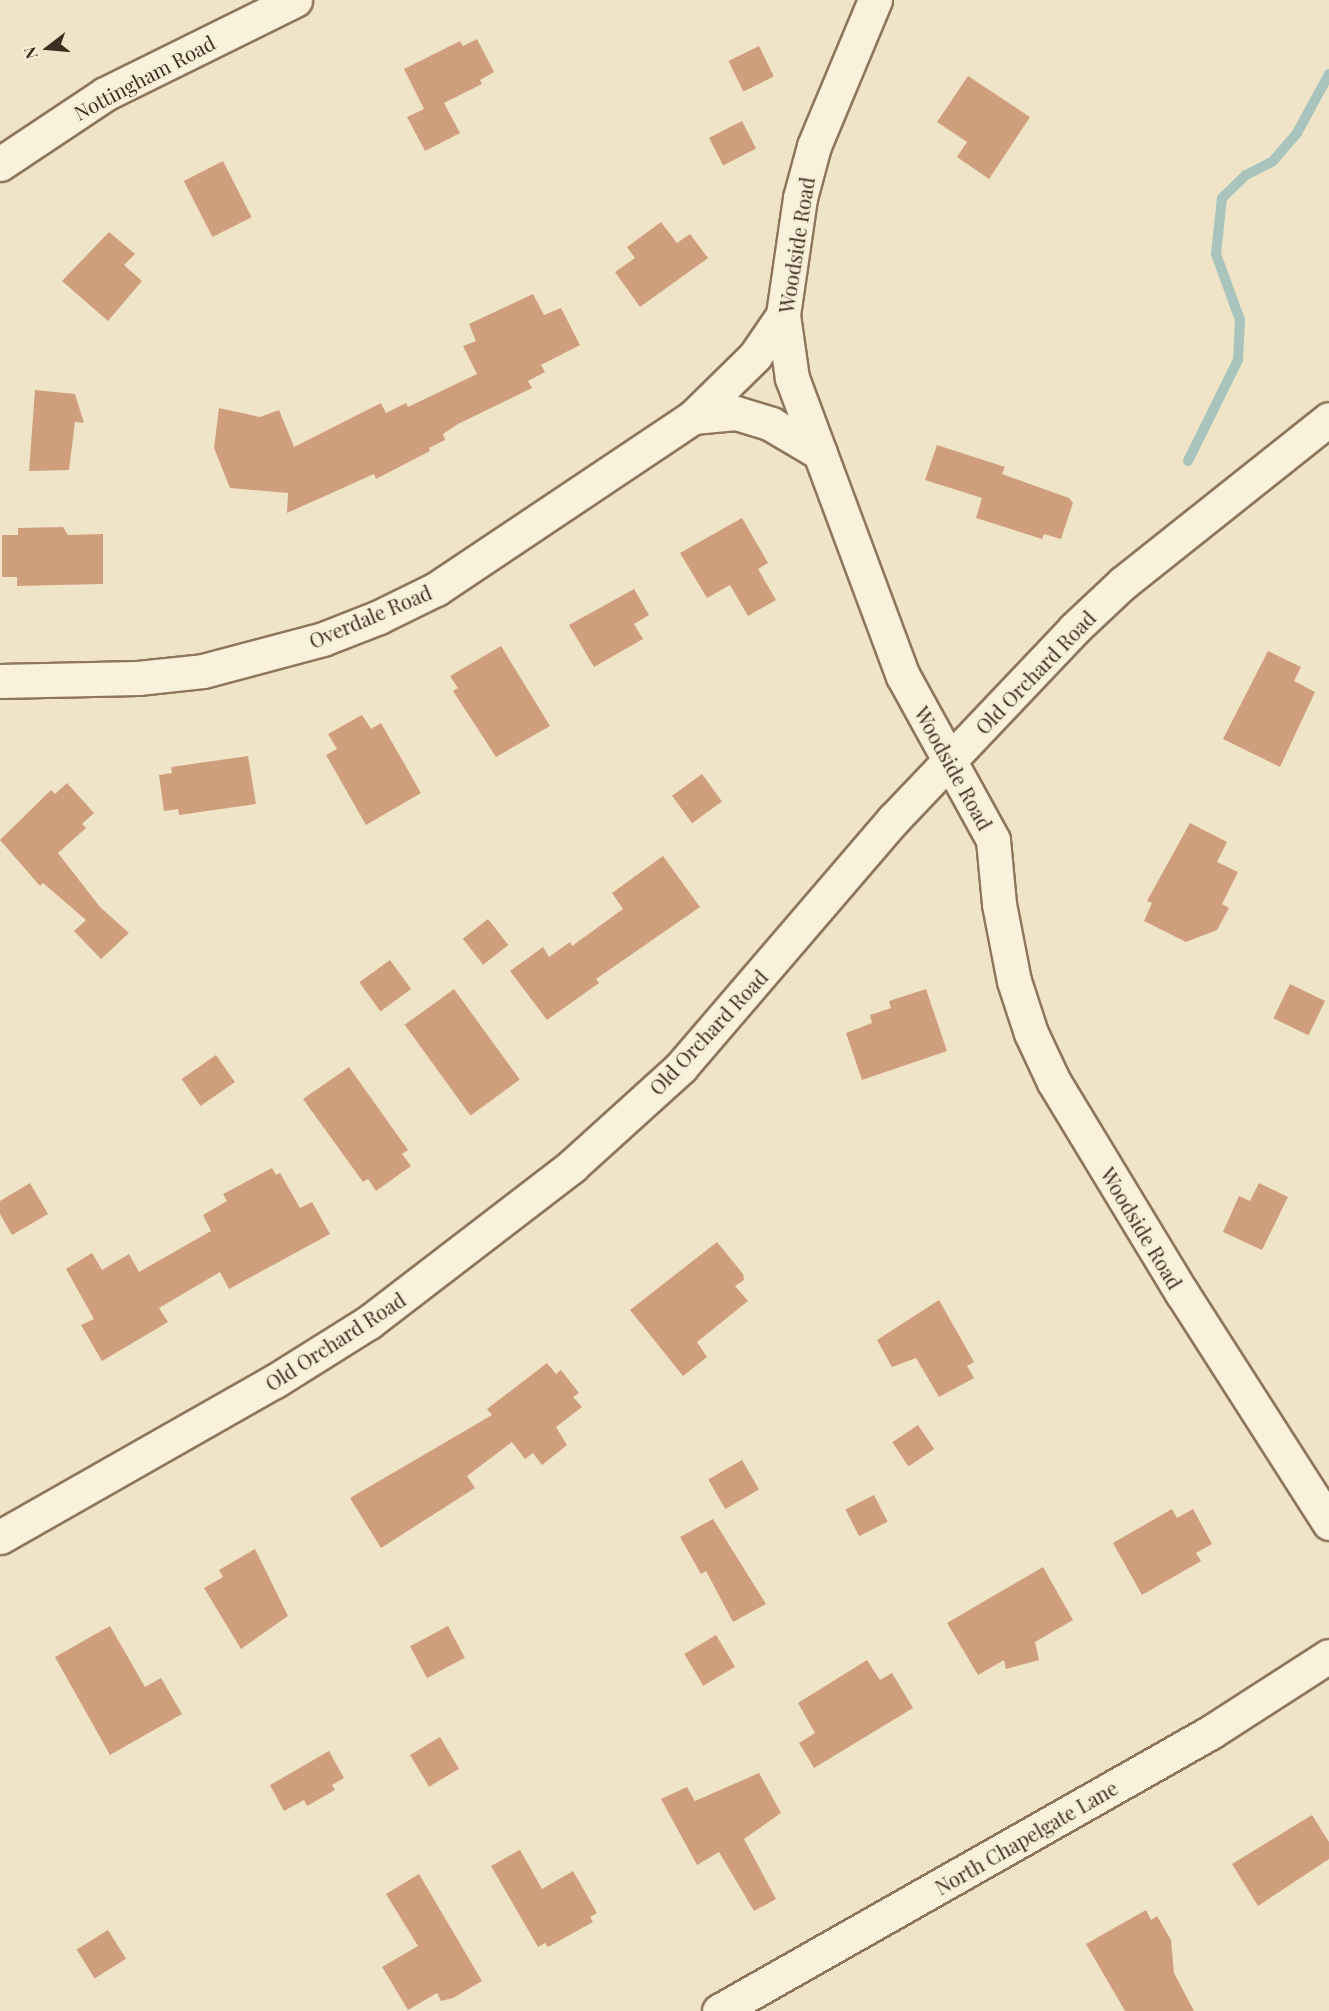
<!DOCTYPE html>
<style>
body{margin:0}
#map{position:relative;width:1329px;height:2011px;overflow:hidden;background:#f0e4c8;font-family:"Playfair Display",serif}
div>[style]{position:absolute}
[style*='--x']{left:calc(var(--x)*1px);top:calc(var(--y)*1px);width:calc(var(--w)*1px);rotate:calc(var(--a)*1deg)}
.stream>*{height:10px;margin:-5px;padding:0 5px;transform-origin:5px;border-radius:5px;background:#a9c4bc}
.building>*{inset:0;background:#cf9f7d;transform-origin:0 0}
.roads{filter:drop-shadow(2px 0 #8d765c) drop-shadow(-2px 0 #8d765c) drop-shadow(0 2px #8d765c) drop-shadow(0 -2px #8d765c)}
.minor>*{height:33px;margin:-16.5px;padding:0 16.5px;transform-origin:16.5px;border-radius:16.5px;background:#faf1dc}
span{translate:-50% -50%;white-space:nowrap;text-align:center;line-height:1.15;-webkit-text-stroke:4.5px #f7eed8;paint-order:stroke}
.street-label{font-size:20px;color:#3d2e20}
.north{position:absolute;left:18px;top:18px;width:60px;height:60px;-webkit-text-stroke:4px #f7eed8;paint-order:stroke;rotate:254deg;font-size:16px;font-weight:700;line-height:24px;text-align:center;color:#3d2e20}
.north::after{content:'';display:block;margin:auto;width:21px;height:27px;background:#3d2e20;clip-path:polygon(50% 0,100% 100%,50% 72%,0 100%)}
</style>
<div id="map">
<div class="stream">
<i style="--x:1188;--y:461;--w:113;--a:-63.7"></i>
<i style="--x:1238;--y:360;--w:40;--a:-87.1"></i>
<i style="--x:1240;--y:320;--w:70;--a:-110"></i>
<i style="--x:1216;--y:254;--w:56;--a:-83.9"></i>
<i style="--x:1222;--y:198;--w:33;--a:-44"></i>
<i style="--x:1246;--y:175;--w:30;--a:-27"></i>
<i style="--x:1273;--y:161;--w:37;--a:-49"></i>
<i style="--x:1297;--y:133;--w:67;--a:-61.5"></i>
</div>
<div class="building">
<i style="clip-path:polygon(477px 39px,494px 72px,480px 80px,482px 84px,444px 103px,460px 133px,425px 151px,407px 117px,424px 109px,404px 69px,460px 41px,463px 46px)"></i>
<i style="left:759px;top:46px;width:34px;height:34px;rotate:64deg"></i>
<i style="clip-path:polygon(968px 76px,1030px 117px,989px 179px,957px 157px,967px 142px,937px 122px)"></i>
<i style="left:742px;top:121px;width:31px;height:37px;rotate:63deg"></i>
<i style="left:223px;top:161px;width:63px;height:44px;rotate:63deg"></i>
<i style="clip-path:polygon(661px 222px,677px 243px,690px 234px,708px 258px,640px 307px,615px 272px,635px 258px,627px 247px)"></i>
<i style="clip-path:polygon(109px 232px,135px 254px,124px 265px,142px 281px,108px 321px,62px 281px)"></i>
<i style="clip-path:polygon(533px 294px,544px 315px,561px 308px,580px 345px,541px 365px,545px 372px,528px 381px,532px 388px,458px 424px,443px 434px,445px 440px,429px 448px,430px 451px,376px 479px,374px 474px,287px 513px,288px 493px,230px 488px,214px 448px,219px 408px,260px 417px,279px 410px,294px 447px,381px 403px,386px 413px,406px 403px,408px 407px,477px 374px,463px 346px,476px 341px,469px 324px)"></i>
<i style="clip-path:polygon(35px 390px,75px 394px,84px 423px,75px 422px,69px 470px,29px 471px)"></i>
<i style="clip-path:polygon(937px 445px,1005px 467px,1002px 474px,1069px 498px,1073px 503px,1061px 539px,1044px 534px,1042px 539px,976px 518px,982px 498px,925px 480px)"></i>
<i style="clip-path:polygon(742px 518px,768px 563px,758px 569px,776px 600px,748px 616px,730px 585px,707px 598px,680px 553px)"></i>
<i style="clip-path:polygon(63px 527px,68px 535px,103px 534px,103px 584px,17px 586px,17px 577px,2px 577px,2px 535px,18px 535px,18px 528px)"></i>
<i style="clip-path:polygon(634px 589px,649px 615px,634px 624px,643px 639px,594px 667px,569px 625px)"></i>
<i style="clip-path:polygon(501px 646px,550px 726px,496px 757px,453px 691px,458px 688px,450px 676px)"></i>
<i style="clip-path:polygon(1268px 651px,1301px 667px,1294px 681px,1315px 692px,1280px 767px,1223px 739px)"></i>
<i style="clip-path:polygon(362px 715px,371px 729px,381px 723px,421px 793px,366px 825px,326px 755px,337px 749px,328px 734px)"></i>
<i style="clip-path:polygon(248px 756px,256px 804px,179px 815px,178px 809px,164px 811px,159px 775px,172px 773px,171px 767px)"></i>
<i style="left:702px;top:774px;width:34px;height:37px;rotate:54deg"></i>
<i style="clip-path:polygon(67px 783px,94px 813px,82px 824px,86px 828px,58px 853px,100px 907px,129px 933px,101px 959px,74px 931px,86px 920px,43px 883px,40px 886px,0 840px,51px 790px,55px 794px)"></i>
<i style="clip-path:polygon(1190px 823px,1227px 842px,1217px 862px,1238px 872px,1222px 904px,1229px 908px,1217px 930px,1186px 942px,1144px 921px,1152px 903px,1147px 901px)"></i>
<i style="clip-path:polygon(663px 856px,700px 907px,596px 979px,599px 983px,547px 1020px,510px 971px,543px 947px,549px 957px,570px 942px,572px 946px,623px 909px,612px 893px)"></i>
<i style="left:488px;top:919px;width:33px;height:32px;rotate:52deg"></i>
<i style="left:390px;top:960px;width:36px;height:38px;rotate:54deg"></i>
<i style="left:1290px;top:984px;width:39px;height:38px;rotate:26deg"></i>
<i style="left:454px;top:989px;width:112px;height:61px;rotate:54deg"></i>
<i style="clip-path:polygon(926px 989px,947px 1051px,862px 1080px,846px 1033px,872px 1023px,870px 1015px,891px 1008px,889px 1001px)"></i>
<i style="left:216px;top:1055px;width:33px;height:42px;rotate:55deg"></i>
<i style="clip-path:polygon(349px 1067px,408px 1150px,402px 1154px,411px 1166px,376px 1191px,368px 1179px,363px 1182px,303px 1099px)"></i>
<i style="clip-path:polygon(272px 1168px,276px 1175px,280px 1173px,300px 1208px,312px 1202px,330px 1234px,229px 1289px,220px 1272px,159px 1308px,168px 1322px,102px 1361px,81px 1325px,94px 1319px,66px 1269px,92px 1253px,102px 1270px,129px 1254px,139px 1272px,211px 1231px,203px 1215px,227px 1201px,223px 1194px)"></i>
<i style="clip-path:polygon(30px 1183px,48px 1214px,12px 1235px,0 1214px,0 1201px)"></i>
<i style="clip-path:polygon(1259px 1183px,1288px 1197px,1262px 1250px,1223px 1232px,1239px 1196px,1250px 1201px)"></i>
<i style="clip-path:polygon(717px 1242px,743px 1274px,744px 1280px,735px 1286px,748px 1301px,697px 1342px,707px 1357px,683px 1376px,630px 1310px)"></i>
<i style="clip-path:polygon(939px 1300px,974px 1362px,967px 1366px,974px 1378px,939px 1397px,916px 1358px,892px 1367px,877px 1340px)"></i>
<i style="clip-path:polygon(547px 1363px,556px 1374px,561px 1370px,579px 1393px,573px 1397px,582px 1407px,556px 1427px,567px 1445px,542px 1465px,533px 1453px,525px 1459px,512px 1442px,467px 1476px,475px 1488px,381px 1548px,350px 1498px,492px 1415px,487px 1409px)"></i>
<i style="left:918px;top:1425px;width:29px;height:31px;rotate:56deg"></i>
<i style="left:742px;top:1460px;width:34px;height:39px;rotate:60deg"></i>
<i style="left:874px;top:1495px;width:30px;height:32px;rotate:63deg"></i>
<i style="clip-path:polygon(1172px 1509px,1177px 1518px,1193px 1509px,1212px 1544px,1196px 1553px,1201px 1561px,1142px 1595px,1113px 1543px)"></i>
<i style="clip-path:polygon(713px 1519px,766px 1604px,733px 1622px,706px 1571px,701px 1574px,680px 1537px)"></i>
<i style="clip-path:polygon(255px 1549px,288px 1616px,241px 1649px,204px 1588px,223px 1577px,219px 1570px)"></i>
<i style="clip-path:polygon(1043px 1567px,1073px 1620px,1035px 1642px,1039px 1660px,1006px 1669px,1004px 1660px,978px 1675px,947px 1623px)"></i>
<i style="clip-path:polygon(110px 1626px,145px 1687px,161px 1678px,182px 1714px,110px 1755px,55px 1657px)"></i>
<i style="left:448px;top:1626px;width:36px;height:43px;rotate:62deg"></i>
<i style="left:716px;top:1635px;width:37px;height:37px;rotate:59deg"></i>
<i style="clip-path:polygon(867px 1660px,880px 1680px,892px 1673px,913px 1708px,814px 1768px,799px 1743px,815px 1733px,798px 1703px)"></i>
<i style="left:440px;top:1737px;width:37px;height:35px;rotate:59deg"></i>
<i style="clip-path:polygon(329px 1751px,344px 1778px,332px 1785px,335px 1790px,307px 1806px,304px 1800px,284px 1811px,270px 1785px)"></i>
<i style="clip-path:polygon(759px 1773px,781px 1813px,744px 1839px,776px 1899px,754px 1911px,719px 1852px,697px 1865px,661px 1799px,687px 1787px,695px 1801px)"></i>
<i style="clip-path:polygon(1312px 1815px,1329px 1842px,1329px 1859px,1258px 1906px,1232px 1864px)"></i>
<i style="clip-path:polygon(520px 1850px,542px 1889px,573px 1871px,597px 1913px,590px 1917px,593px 1922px,548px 1947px,545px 1943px,538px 1947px,491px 1866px)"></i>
<i style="clip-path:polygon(419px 1874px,482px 1981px,453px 1998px,441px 2001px,437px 1993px,408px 2010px,382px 1967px,418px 1946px,386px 1894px)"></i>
<i style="clip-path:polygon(1146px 1910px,1151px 1920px,1157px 1916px,1171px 1940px,1174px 1973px,1194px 2011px,1125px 2011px,1086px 1944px)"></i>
<i style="left:108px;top:1930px;width:34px;height:37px;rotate:58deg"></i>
</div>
<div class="roads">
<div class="minor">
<i style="--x:875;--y:0;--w:158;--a:112.7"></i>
<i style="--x:814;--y:146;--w:54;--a:105.1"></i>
<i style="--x:800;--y:198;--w:118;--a:98.3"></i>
<i style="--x:783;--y:315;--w:64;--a:81.9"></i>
<i style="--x:792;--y:378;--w:318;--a:69.6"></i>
<i style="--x:903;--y:676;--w:187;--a:61.2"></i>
<i style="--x:993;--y:840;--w:64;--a:84.6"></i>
<i style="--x:999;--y:904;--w:78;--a:79"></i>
<i style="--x:1014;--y:981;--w:55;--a:71.9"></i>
<i style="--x:1031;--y:1033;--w:54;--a:64.9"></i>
<i style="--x:1054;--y:1082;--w:247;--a:58.8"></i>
<i style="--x:1182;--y:1293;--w:273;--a:57.4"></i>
<i style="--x:0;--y:164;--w:126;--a:-33.7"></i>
<i style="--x:105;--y:94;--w:212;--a:-26.3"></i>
<i style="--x:693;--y:417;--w:43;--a:-5.3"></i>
<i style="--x:736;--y:413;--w:37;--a:17"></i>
<i style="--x:771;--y:424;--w:57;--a:30.6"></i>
<i style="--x:0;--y:681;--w:138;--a:-1.2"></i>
<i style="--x:138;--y:678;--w:65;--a:-6.1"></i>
<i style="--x:203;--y:671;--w:124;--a:-14.9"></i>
<i style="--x:323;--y:639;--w:60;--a:-21.4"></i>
<i style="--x:379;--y:617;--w:64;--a:-26.2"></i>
<i style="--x:436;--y:589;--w:309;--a:-33.8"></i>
<i style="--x:693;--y:417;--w:87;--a:-44.5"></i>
<i style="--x:755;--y:356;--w:50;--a:-55.7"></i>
<i style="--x:0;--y:1537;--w:316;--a:-29.6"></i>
<i style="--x:275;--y:1381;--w:111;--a:-32.1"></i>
<i style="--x:369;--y:1322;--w:256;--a:-37.5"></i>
<i style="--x:572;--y:1166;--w:147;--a:-42.2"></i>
<i style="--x:681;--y:1067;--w:326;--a:-49.4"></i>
<i style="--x:893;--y:820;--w:263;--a:-46.5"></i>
<i style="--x:1074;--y:629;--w:67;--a:-43.2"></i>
<i style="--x:1123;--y:583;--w:263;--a:-38.5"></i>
<i style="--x:719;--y:2011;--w:566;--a:-29.56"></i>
<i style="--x:1211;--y:1732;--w:140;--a:-32.8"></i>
</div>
</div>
<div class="street-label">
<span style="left:144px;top:77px;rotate:-28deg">Nottingham Road</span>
<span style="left:796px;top:245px;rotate:-81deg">Woodside Road</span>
<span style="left:370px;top:616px;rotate:-23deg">Overdale Road</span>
<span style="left:1035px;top:672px;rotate:-46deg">Old Orchard Road</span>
<span style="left:954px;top:768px;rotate:61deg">Woodside Road</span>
<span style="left:708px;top:1032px;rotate:-47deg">Old Orchard Road</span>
<span style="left:1142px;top:1228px;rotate:59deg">Woodside Road</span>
<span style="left:335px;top:1341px;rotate:-33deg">Old Orchard Road</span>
<span style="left:1026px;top:1837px;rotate:-30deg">North Chapelgate Lane</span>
</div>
<div class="north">N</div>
</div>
